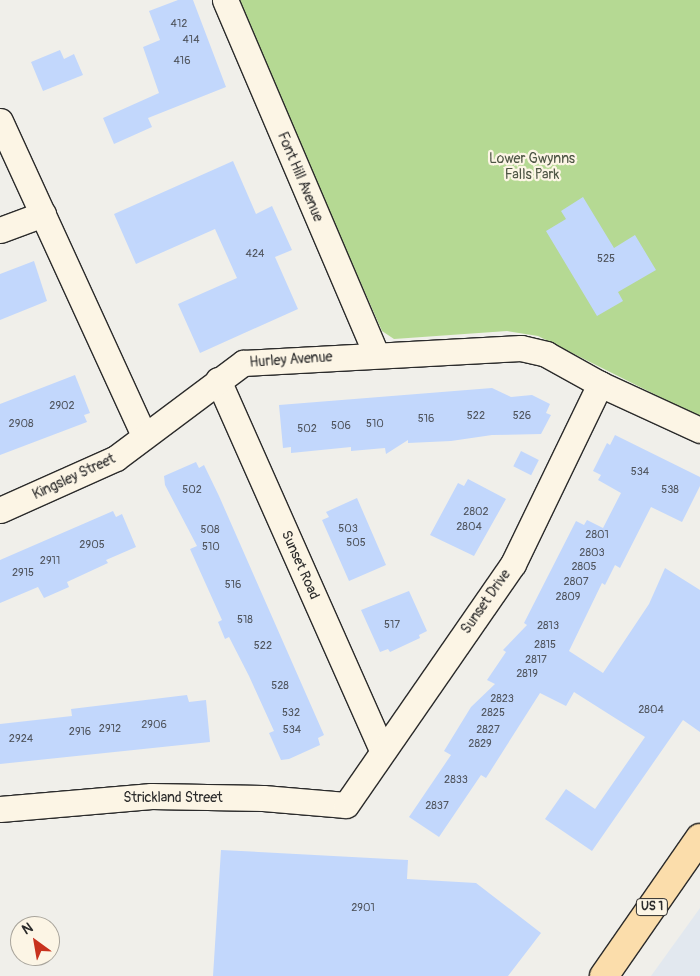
<!DOCTYPE html>
<style>
body{margin:0}
#map{position:relative;width:700px;height:976px;overflow:hidden;background:#f0efea;font-family:Pangolin,sans-serif}
div>[style]{position:absolute}
[style*='--x']{left:calc(var(--x)*1px);top:calc(var(--y)*1px);width:calc(var(--w)*1px);rotate:calc(var(--a)*1deg)}
.built>*{inset:0;background:#e2e8ef}
.green>*{inset:0;background:#b5d993}
.building>*{inset:0;background:#c2d7fc;transform-origin:0 0}
.roads{filter:drop-shadow(1px 0 #2b2b2b) drop-shadow(-1px 0 #2b2b2b) drop-shadow(0 1px #2b2b2b) drop-shadow(0 -1px #2b2b2b)}
.street>*{height:25px;margin:-12.5px;padding:0 12.5px;transform-origin:12.5px;border-radius:12.5px;background:#fcf5e5}
.primary>*{height:28px;margin:-14px;padding:0 14px;transform-origin:14px;border-radius:14px;background:#fbddab}
span{translate:-50% -50%;white-space:nowrap;text-align:center;line-height:1.15;-webkit-text-stroke:4.5px #fcf5e5;paint-order:stroke}
.number-label{font-size:11px;color:#51565f}
.number-label span{-webkit-text-stroke-width:0}
.shield-label span{padding:1px 4px;background:#fcf5e5;border:1px solid;border-radius:4px;-webkit-text-stroke-width:0}
.shield-label{font-size:12px;color:#2b2b2b;font-weight:700}
.park-label{font-size:14px;color:#4e5645}
.street-label{font-size:14px;color:#2b2b2b}
.north{position:absolute;left:10px;top:916px;width:50px;height:50px;box-sizing:border-box;background:#fcf5e5;border:1px solid #a8a49b;border-radius:50%;rotate:328deg;font-size:14px;font-weight:700;line-height:20px;text-align:center;color:#2b2b2b}
.north::after{content:'';display:block;margin:auto;width:18px;height:22px;background:#c8321e;clip-path:polygon(50% 0,100% 100%,50% 72%,0 100%)}
</style>
<div id="map">
<div class="built">
<i style="clip-path:polygon(700px 908px,700px 976px,651px 976px)"></i>
</div>
<div class="green">
<i style="clip-path:polygon(236px 0,700px 0,700px 417px,538px 336px,507px 331px,394px 339px,382px 331px)"></i>
</div>
<div class="building">
<i style="clip-path:polygon(178px 0,193px 0,226px 87px,148px 118px,152px 127px,114px 144px,103px 118px,159px 93px,143px 47px,160px 40px,149px 11px)"></i>
<i style="clip-path:polygon(60px 50px,64px 59px,74px 54px,83px 75px,43px 91px,31px 62px)"></i>
<i style="clip-path:polygon(233px 161px,256px 214px,272px 206px,292px 250px,275px 257px,298px 309px,200px 353px,178px 304px,237px 278px,215px 229px,136px 264px,114px 214px)"></i>
<i style="clip-path:polygon(583px 197px,614px 248px,635px 235px,656px 270px,618px 292px,623px 301px,597px 316px,546px 231px,566px 219px,561px 211px)"></i>
<i style="clip-path:polygon(34px 261px,47px 301px,0 320px,0 274px)"></i>
<i style="clip-path:polygon(75px 375px,90px 413px,84px 415px,87px 422px,0 455px,0 404px)"></i>
<i style="clip-path:polygon(492px 388px,511px 397px,532px 395px,550px 404px,546px 413px,551px 415px,541px 434px,492px 435px,451px 441px,408px 443px,408px 440px,386px 454px,385px 448px,351px 451px,351px 447px,291px 453px,291px 447px,283px 448px,279px 405px)"></i>
<i style="clip-path:polygon(615px 435px,700px 477px,700px 486px,682px 522px,651px 507px,620px 568px,615px 565px,605px 585px,602px 583px,569px 651px,603px 673px,649px 604px,665px 568px,700px 590px,700px 732px,683px 720px,592px 851px,545px 819px,566px 789px,595px 809px,645px 737px,574px 692px,566px 706px,540px 693px,486px 778px,481px 775px,439px 837px,409px 817px,451px 755px,444px 751px,471px 707px,495px 684px,487px 680px,506px 652px,503px 650px,527px 625px,524px 623px,576px 521px,584px 525px,587px 520px,603px 528px,621px 493px,598px 480px,601px 475px,593px 471px,607px 443px,610px 445px)"></i>
<i style="left:521px;top:451px;width:20px;height:17px;rotate:27deg"></i>
<i style="clip-path:polygon(196px 462px,199px 468px,204px 465px,219px 496px,324px 735px,318px 738px,320px 745px,289px 759px,281px 760px,269px 733px,274px 731px,249px 676px,229px 637px,225px 639px,218px 622px,222px 620px,190px 549px,197px 546px,165px 485px,164px 476px)"></i>
<i style="clip-path:polygon(468px 479px,506px 499px,474px 556px,430px 535px,458px 483px,464px 486px)"></i>
<i style="clip-path:polygon(357px 498px,386px 565px,349px 581px,322px 520px,329px 517px,326px 512px)"></i>
<i style="clip-path:polygon(113px 511px,116px 517px,122px 514px,136px 547px,106px 560px,108px 563px,67px 582px,69px 587px,44px 598px,38px 587px,0 603px,0 560px)"></i>
<i style="clip-path:polygon(409px 591px,427px 631px,419px 635px,420px 638px,390px 652px,388px 649px,380px 652px,361px 610px)"></i>
<i style="clip-path:polygon(187px 695px,189px 702px,206px 700px,210px 742px,0 764px,0 724px,72px 716px,71px 709px)"></i>
<i style="clip-path:polygon(221px 850px,408px 860px,407px 879px,476px 883px,541px 933px,508px 976px,213px 976px)"></i>
</div>
<div class="roads">
<div class="street">
<i style="--x:225;--y:0;--w:385;--a:66.9"></i>
<i style="--x:0;--y:121;--w:346;--a:65.4"></i>
<i style="--x:0;--y:230;--w:46;--a:-20.4"></i>
<i style="--x:218;--y:380;--w:405;--a:66.1"></i>
<i style="--x:0;--y:510;--w:127;--a:-24.1"></i>
<i style="--x:116;--y:458;--w:159;--a:-36.8"></i>
<i style="--x:243;--y:363;--w:278;--a:-3.1"></i>
<i style="--x:521;--y:348;--w:26;--a:13"></i>
<i style="--x:546;--y:354;--w:62;--a:29.1"></i>
<i style="--x:600;--y:384;--w:110;--a:24.7"></i>
<i style="--x:0;--y:809;--w:152;--a:-4.9"></i>
<i style="--x:151;--y:796;--w:112;--a:1"></i>
<i style="--x:263;--y:798;--w:83;--a:4.8"></i>
<i style="--x:346;--y:805;--w:293;--a:-55.3"></i>
<i style="--x:513;--y:564;--w:200;--a:-64.2"></i>
</div>
<div class="primary">
<i style="--x:604;--y:976;--w:168;--a:-55.2"></i>
</div>
</div>
<div class="number-label">
<span style="left:179px;top:24px">412</span>
<span style="left:191px;top:40px">414</span>
<span style="left:182px;top:61px">416</span>
<span style="left:255px;top:254px">424</span>
<span style="left:606px;top:259px">525</span>
<span style="left:62px;top:406px">2902</span>
<span style="left:476px;top:416px">522</span>
<span style="left:522px;top:416px">526</span>
<span style="left:426px;top:419px">516</span>
<span style="left:21px;top:424px">2908</span>
<span style="left:375px;top:424px">510</span>
<span style="left:341px;top:426px">506</span>
<span style="left:307px;top:429px">502</span>
<span style="left:640px;top:472px">534</span>
<span style="left:192px;top:490px">502</span>
<span style="left:670px;top:490px">538</span>
<span style="left:476px;top:512px">2802</span>
<span style="left:469px;top:527px">2804</span>
<span style="left:348px;top:529px">503</span>
<span style="left:210px;top:530px">508</span>
<span style="left:597px;top:535px">2801</span>
<span style="left:356px;top:543px">505</span>
<span style="left:92px;top:545px">2905</span>
<span style="left:211px;top:547px">510</span>
<span style="left:592px;top:553px">2803</span>
<span style="left:50px;top:561px">2911</span>
<span style="left:584px;top:567px">2805</span>
<span style="left:23px;top:573px">2915</span>
<span style="left:576px;top:582px">2807</span>
<span style="left:233px;top:585px">516</span>
<span style="left:568px;top:597px">2809</span>
<span style="left:245px;top:620px">518</span>
<span style="left:392px;top:625px">517</span>
<span style="left:548px;top:626px">2813</span>
<span style="left:545px;top:645px">2815</span>
<span style="left:263px;top:646px">522</span>
<span style="left:536px;top:660px">2817</span>
<span style="left:527px;top:674px">2819</span>
<span style="left:280px;top:686px">528</span>
<span style="left:502px;top:699px">2823</span>
<span style="left:651px;top:710px">2804</span>
<span style="left:291px;top:713px">532</span>
<span style="left:493px;top:713px">2825</span>
<span style="left:154px;top:725px">2906</span>
<span style="left:110px;top:729px">2912</span>
<span style="left:292px;top:730px">534</span>
<span style="left:488px;top:730px">2827</span>
<span style="left:80px;top:732px">2916</span>
<span style="left:21px;top:739px">2924</span>
<span style="left:480px;top:744px">2829</span>
<span style="left:456px;top:780px">2833</span>
<span style="left:437px;top:806px">2837</span>
<span style="left:363px;top:908px">2901</span>
</div>
<div class="shield-label">
<span style="left:652px;top:907px">US 1</span>
</div>
<div class="park-label">
<span style="left:532px;top:167px">Lower Gwynns<br>Falls Park</span>
</div>
<div class="street-label">
<span style="left:300px;top:177px;rotate:67deg">Font Hill Avenue</span>
<span style="left:291px;top:360px;rotate:-4deg">Hurley Avenue</span>
<span style="left:74px;top:477px;rotate:-25deg">Kingsley Street</span>
<span style="left:300px;top:565px;rotate:66deg">Sunset Road</span>
<span style="left:486px;top:602px;rotate:-55deg">Sunset Drive</span>
<span style="left:173px;top:798px">Strickland Street</span>
</div>
<div class="north">N</div>
</div>
